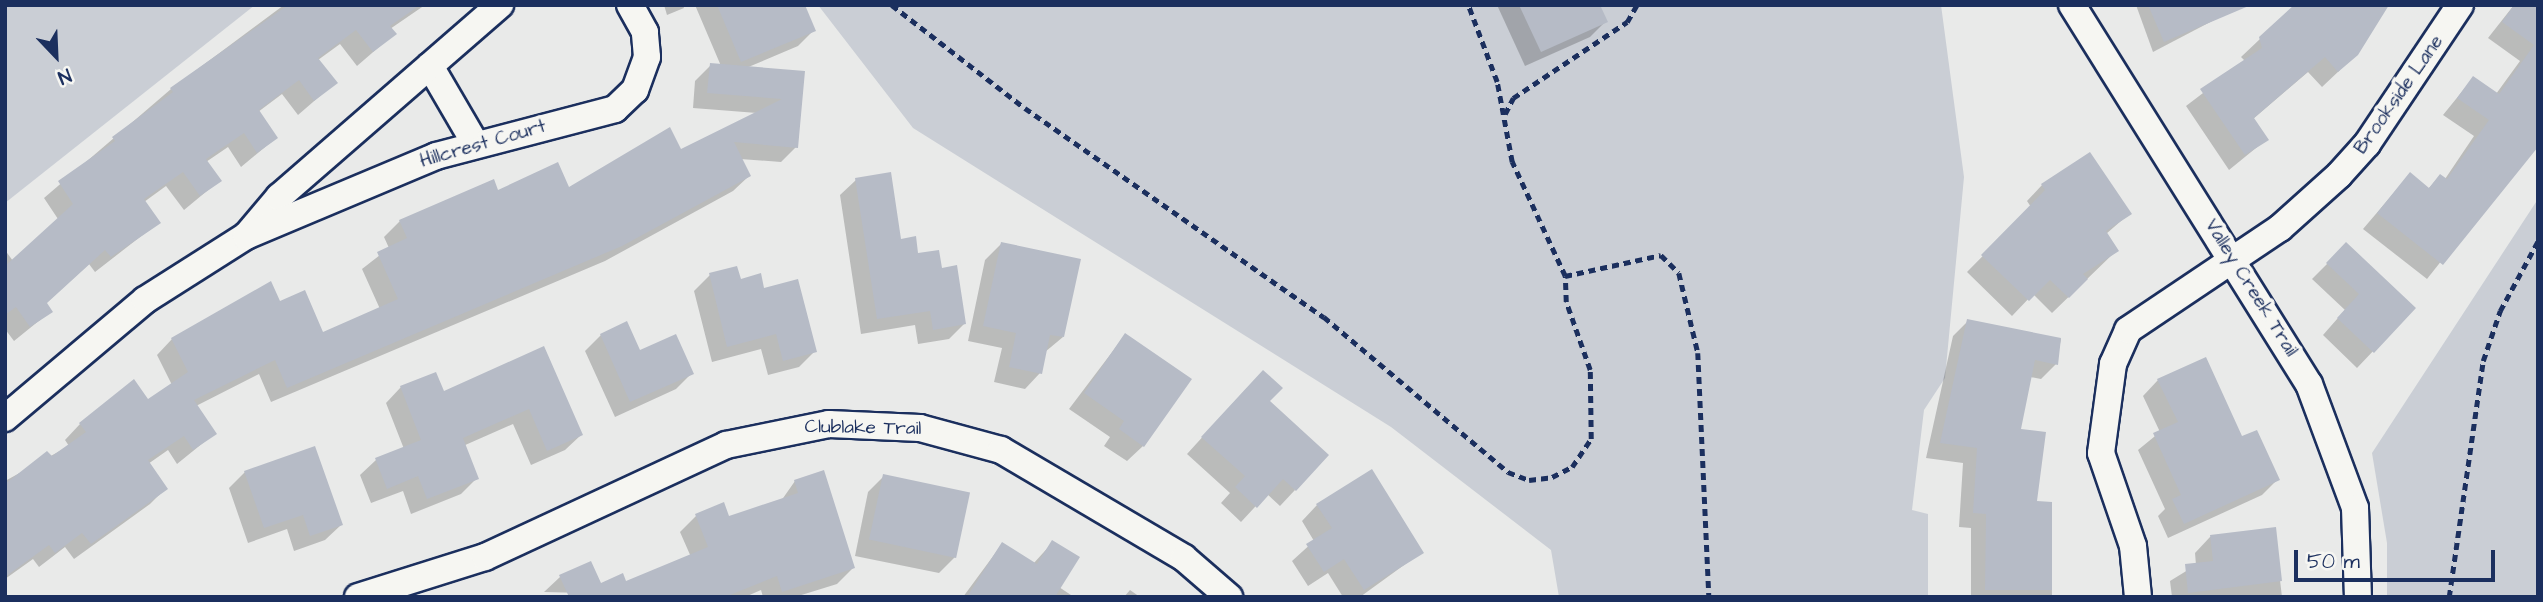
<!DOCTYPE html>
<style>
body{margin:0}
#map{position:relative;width:2543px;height:602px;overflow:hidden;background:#e9eae9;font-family:"Architects Daughter",sans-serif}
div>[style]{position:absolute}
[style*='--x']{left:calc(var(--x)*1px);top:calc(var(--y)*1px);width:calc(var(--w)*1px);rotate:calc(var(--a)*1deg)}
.green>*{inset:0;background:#caced5}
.shadow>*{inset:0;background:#0003}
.building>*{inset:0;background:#b6bbc6;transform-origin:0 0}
.path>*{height:4.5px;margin-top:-2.25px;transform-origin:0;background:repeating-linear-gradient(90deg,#1b2f5e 0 7px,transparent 0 12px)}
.roads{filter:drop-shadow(2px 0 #1b2f5e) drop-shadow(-2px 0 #1b2f5e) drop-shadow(0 2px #1b2f5e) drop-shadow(0 -2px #1b2f5e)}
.minor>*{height:26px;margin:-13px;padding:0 13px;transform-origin:13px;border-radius:13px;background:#f6f6f2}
span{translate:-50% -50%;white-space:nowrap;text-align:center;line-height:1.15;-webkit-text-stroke:7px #f6f6f2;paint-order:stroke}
.street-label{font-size:19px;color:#1b2f5e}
.frame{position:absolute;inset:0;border:7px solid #1b2f5e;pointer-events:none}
.north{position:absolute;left:21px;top:21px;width:70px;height:70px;-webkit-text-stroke:5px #f6f6f2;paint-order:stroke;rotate:157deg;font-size:19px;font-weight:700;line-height:28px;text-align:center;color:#1b2f5e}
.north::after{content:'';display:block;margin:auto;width:24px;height:32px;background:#1b2f5e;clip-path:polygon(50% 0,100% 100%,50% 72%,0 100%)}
.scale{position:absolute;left:2294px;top:550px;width:201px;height:32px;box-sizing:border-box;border:4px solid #1b2f5e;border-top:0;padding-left:9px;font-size:21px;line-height:24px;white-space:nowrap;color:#1b2f5e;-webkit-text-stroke:5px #f6f6f2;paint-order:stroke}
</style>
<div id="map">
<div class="green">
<i style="clip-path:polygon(5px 5px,255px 5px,5px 203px)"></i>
<i style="clip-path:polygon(818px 5px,1941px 5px,1964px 177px,1945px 378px,1924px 410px,1912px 510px,1928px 514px,1928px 597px,1559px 597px,1551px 550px,1391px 427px,913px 128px)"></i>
<i style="clip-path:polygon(2538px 199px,2538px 597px,2387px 597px,2387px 543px,2372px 453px)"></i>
</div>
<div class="shadow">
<i style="clip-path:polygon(284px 5px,425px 5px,390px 29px,394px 34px,357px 66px,340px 44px,318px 60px,335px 83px,298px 115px,282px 94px,258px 112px,276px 138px,241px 167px,228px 147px,206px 162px,219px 181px,184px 210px,166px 186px,144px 202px,158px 223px,95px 272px,89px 264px,45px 304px,51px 311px,14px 341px,5px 329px,5px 250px,13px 261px,58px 219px,44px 198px,171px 89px)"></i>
<i style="clip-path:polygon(664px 5px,683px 5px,684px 8px,667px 15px)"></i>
<i style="clip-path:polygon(695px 5px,803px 5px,814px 30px,798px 46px,746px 68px,803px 73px,796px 147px,781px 162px,740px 159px,749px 176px,733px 191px,605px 261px,271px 402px,259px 374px,196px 406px,214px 434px,177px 464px,168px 450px,148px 464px,166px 488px,150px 504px,74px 559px,65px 547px,39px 567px,33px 559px,5px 579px,5px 481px,69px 446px,65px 440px,80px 424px,147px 401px,172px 385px,157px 355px,172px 339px,270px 284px,279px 303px,322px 335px,380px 309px,362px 269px,389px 248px,384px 237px,400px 221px,497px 192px,568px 190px,680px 152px,757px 113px,693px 108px,695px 81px,711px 65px,721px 66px)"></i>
<i style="clip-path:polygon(1497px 5px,1598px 5px,1605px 22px,1590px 37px,1525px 66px)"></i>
<i style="clip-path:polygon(2136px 5px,2211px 5px,2216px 19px,2153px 52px)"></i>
<i style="clip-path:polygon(2296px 5px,2340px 70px,2322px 87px,2308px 72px,2253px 119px,2267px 139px,2229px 170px,2186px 106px,2245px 61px,2241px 57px)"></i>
<i style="clip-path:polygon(2514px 5px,2533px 5px,2538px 139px,2427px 279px,2363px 229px,2410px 174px,2428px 189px,2440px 176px,2445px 179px,2474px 136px,2443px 115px,2473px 78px,2496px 94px,2520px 61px,2488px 38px)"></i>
<i style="clip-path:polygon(856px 180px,900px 241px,940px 270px,964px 324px,949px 339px,918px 344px,915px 325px,861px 334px,840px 195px)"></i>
<i style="clip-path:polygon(2042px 185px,2129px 214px,2106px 234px,2116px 251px,2052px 313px,2033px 294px,2012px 316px,1967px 272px,2031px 207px,2027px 201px)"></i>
<i style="clip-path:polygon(1001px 244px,1063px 337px,1045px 352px,1040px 373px,1025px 389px,994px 382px,1002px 348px,968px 341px,985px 260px)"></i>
<i style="clip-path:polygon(2346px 245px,2414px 308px,2357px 368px,2323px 335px,2345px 310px,2312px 279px)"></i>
<i style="clip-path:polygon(710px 275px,763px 290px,815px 351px,799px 367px,768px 375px,761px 349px,712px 362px,694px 291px)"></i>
<i style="clip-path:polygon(1968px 321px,2061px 339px,2056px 364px,2041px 379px,2030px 377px,2019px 431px,2035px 503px,2051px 504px,2052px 597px,1971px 597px,1971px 528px,1959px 527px,1963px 463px,1926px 458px,1953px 336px)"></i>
<i style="clip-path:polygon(601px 335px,639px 352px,692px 373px,676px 389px,615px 417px,585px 351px)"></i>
<i style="clip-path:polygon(1125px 335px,1143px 446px,1127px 461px,1104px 446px,1110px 437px,1069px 409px)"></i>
<i style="clip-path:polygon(543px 349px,581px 435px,565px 450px,531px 465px,513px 424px,463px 446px,477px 478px,461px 494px,411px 514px,403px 491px,371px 503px,360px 475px,376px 460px,404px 449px,386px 403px,401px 387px,443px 393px)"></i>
<i style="clip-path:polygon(2158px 380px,2241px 439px,2278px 479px,2262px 495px,2168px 538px,2158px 516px,2165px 509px,2138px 450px,2160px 432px,2143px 396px)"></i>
<i style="clip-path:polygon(1247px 388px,1267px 401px,1295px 490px,1280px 506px,1267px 494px,1241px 522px,1221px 503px,1230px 493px,1187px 454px)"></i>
<i style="clip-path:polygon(245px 472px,341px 525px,325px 540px,294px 551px,287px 529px,248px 543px,229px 488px)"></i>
<i style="clip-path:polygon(884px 476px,955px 557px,939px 573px,855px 556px,868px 492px)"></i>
<i style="clip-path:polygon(795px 481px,853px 568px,837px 584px,795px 597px,763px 597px,761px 590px,745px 597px,544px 592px,560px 577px,600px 586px,626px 583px,691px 557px,680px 532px,696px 516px,728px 518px,781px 501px)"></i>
<i style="clip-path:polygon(1317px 505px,1422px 552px,1360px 597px,1343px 597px,1328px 573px,1308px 586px,1292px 561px,1314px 541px,1302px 521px)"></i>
<i style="clip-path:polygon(2274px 529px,2282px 597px,2172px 597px,2170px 581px,2196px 565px,2195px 553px,2210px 537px)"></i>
<i style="clip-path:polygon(1053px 542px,1059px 587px,1074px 597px,963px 597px,1002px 544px,1033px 564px)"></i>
<i style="clip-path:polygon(1130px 590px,1140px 597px,1124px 597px)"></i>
</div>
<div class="building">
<i style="clip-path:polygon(288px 5px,420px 5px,390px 26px,397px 34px,373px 52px,356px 30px,318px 58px,338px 83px,314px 101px,299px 80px,259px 110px,278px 138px,257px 153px,244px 133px,206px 159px,222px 181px,200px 196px,183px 172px,144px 199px,161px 223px,111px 257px,105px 250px,47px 303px,53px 312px,30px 327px,16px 307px,5px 315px,5px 266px,73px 204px,58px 181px,115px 141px,112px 137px,173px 92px,170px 88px)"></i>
<i style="clip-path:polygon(717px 5px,805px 5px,816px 31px,741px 62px)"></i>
<i style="clip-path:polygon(1519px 5px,1600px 5px,1608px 22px,1541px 52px)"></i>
<i style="clip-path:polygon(2148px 5px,2251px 5px,2164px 42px)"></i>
<i style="clip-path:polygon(2294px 5px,2389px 5px,2358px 55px,2338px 72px,2325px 57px,2254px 118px,2269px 140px,2245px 155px,2200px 89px,2262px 48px,2259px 37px)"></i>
<i style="clip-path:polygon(2514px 5px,2538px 5px,2538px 147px,2443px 265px,2377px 213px,2410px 172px,2429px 188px,2440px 174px,2447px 179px,2489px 120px,2457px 98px,2473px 76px,2499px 94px,2534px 45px,2502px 22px)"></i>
<i style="clip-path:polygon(710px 63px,805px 71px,798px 148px,734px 142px,751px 176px,622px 246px,287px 388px,275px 360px,194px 400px,217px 434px,193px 450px,184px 436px,148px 460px,168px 489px,91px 544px,82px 533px,55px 553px,49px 545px,5px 577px,5px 484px,47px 451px,52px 456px,86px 432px,79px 423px,134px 379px,148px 399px,188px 372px,171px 338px,271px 281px,280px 301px,305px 290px,323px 332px,398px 299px,377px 252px,407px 238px,399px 220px,494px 179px,498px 190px,558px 162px,569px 187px,670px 127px,681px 149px,782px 99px,707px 93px)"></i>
<i style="clip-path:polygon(2090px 152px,2132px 214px,2106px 231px,2119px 251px,2083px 274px,2088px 279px,2069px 298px,2050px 280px,2029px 301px,1981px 255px,2045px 190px,2041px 184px)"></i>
<i style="clip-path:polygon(891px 172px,901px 239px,916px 236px,918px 253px,939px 250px,942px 268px,957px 265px,966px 324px,933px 330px,930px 311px,877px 319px,855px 178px)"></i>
<i style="clip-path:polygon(1001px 242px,1081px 259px,1064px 337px,1050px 335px,1042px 374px,1009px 367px,1016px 333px,983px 326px)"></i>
<i style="clip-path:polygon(2346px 242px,2416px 308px,2374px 353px,2337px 318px,2359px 294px,2326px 263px)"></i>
<i style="clip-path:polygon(737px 266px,741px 279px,761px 273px,764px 288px,798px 279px,817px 352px,783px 361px,776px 334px,727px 347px,709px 273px)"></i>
<i style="clip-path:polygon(1967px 319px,2061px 338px,2058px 365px,2035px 360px,2021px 429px,2046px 432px,2037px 501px,2052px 502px,2052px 590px,1985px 590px,1986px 514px,1973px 513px,1977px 448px,1940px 443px)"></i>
<i style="clip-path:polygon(627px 321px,640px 350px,676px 334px,694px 374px,630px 402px,600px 334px)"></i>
<i style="clip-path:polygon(1125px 333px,1192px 379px,1144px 447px,1119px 429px,1124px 421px,1084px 393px)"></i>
<i style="clip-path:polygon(544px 346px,583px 435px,547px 451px,529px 409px,463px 438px,479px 479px,427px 499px,418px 476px,387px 489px,375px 458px,421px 440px,400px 386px,436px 372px,444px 391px)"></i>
<i style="clip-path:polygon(2206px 357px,2242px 436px,2257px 430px,2280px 480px,2184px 524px,2172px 499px,2181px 495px,2153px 433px,2178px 422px,2157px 379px)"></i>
<i style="clip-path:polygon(1263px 370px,1283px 388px,1270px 401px,1329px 455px,1296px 491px,1283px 479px,1257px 508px,1235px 487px,1245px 476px,1201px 437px)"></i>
<i style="clip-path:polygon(315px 446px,343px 525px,310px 536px,303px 515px,264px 528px,244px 471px)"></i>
<i style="clip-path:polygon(1372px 469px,1424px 553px,1364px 590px,1344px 559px,1324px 572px,1306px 544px,1332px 528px,1316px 504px)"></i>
<i style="clip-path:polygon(824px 470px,855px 568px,782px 592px,777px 576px,725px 597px,569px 597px,559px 575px,591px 561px,601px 583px,623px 573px,626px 581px,708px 547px,695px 514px,724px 502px,729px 516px,798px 493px,794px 480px)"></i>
<i style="left:883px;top:474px;width:89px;height:67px;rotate:12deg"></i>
<i style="clip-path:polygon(2276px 527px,2282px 581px,2188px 593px,2185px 564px,2213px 561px,2210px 535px)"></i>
<i style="clip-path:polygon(1052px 540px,1080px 557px,1055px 597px,967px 597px,1002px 542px,1037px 564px)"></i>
</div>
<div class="path">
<i style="--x:892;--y:5;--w:168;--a:37.8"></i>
<i style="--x:1025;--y:108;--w:365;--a:35"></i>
<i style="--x:1324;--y:317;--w:241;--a:40.1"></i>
<i style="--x:1508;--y:472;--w:22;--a:21"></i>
<i style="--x:1529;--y:480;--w:23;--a:-7"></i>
<i style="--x:1552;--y:477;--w:22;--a:-27"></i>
<i style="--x:1572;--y:467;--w:34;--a:-56"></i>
<i style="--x:1591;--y:439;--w:69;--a:-90.8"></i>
<i style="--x:1590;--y:370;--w:72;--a:-109.4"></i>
<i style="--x:1566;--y:302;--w:26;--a:-92"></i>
<i style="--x:1565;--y:276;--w:126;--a:-114.9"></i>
<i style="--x:1512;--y:162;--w:81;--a:-100.6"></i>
<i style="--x:1497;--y:82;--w:82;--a:-110.6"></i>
<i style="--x:1505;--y:114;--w:18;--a:-63"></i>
<i style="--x:1513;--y:98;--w:137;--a:-33.7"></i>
<i style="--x:1627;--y:22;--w:20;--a:-60"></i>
<i style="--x:1565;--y:276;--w:98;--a:-12.3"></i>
<i style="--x:1661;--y:255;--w:25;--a:45"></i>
<i style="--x:1679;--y:273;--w:82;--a:76.6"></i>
<i style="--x:1698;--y:353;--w:244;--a:87.4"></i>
<i style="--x:2449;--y:597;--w:238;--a:-81.8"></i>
<i style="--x:2483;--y:361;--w:53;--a:-71.2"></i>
<i style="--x:2500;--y:311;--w:80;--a:-61.5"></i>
</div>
<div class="roads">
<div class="minor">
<i style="--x:2072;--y:5;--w:447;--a:58"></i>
<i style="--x:2309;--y:384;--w:132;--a:69.6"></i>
<i style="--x:2355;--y:508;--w:89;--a:88.1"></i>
<i style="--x:430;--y:66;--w:89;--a:59.7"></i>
<i style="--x:247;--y:235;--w:50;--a:-49.9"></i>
<i style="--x:279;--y:197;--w:293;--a:-41"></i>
<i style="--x:5;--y:418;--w:183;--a:-40.1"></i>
<i style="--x:145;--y:300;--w:120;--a:-32.4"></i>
<i style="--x:246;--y:236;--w:206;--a:-22.8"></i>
<i style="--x:436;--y:156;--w:185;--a:-14.7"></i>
<i style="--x:615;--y:109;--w:28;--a:-44"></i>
<i style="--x:635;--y:90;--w:35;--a:-70"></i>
<i style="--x:647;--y:57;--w:25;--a:-95"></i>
<i style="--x:645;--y:32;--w:31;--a:-119"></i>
<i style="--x:358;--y:597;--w:133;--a:-17.5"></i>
<i style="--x:485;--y:557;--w:266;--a:-24.9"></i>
<i style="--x:726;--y:445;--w:105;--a:-11.5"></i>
<i style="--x:829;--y:424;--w:91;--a:2.5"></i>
<i style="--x:920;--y:428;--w:84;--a:15.2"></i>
<i style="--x:1001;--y:450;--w:212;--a:30.5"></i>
<i style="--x:1184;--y:558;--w:60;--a:40.9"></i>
<i style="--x:2138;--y:597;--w:51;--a:-95.6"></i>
<i style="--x:2133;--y:546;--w:98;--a:-109"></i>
<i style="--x:2101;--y:453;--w:90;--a:-82.3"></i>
<i style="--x:2113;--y:364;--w:37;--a:-66"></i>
<i style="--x:2128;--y:330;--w:183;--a:-33.9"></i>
<i style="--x:2280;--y:228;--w:79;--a:-41.9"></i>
<i style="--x:2339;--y:175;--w:42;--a:-47.9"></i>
<i style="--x:2367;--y:144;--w:167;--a:-56.2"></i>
</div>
</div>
<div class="street-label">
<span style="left:2399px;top:95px;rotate:-55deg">Brookside Lane</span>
<span style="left:483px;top:144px;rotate:-16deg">Hillcrest Court</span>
<span style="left:2251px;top:288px;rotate:58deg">Valley Creek Trail</span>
<span style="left:863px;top:428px;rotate:1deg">Clublake Trail</span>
</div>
<div class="frame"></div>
<div class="north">N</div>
<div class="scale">50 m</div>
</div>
